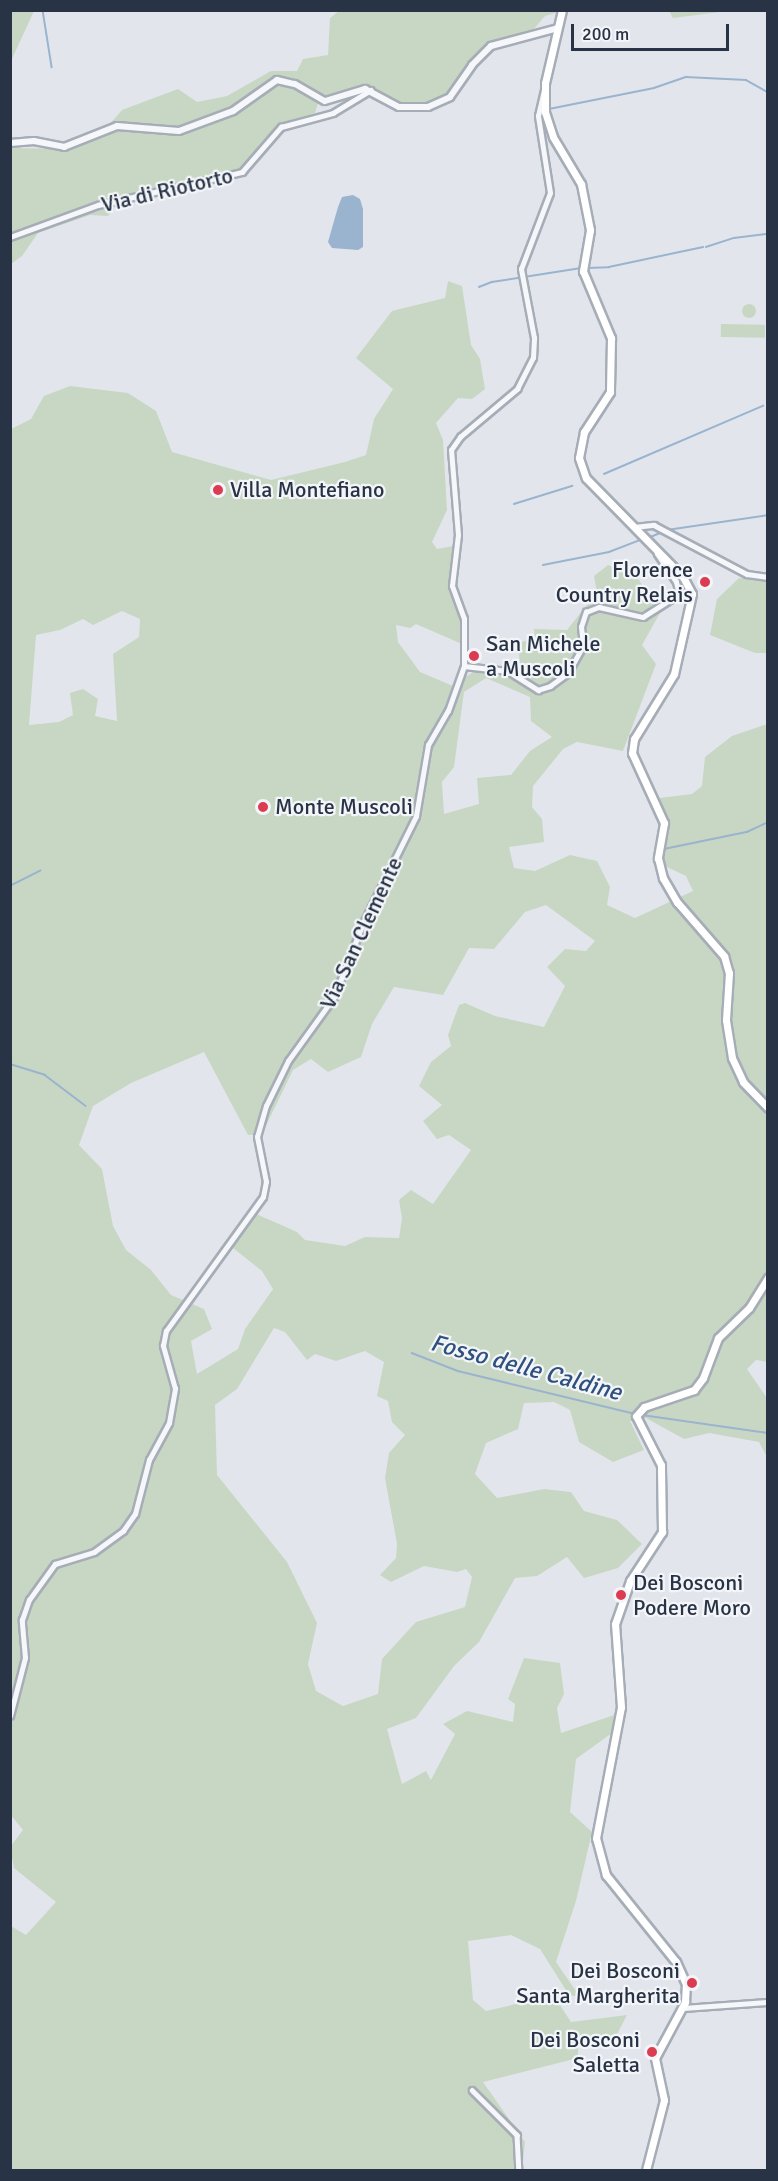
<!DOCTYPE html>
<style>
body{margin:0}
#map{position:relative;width:778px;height:2181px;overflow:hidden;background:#e2e6ec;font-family:Signika,sans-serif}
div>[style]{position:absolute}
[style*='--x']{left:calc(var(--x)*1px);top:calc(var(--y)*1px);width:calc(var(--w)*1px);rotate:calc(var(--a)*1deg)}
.green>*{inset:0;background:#c8d7c3;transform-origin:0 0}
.round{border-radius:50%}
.water>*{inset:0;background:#9ab3cf}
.stream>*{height:1.5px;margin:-0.75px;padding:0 0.75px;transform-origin:0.75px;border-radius:0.75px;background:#9ab3cf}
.roads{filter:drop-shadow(2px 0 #a6adb7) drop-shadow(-2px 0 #a6adb7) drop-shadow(0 2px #a6adb7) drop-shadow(0 -2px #a6adb7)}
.minor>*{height:4.5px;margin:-2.25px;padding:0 2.25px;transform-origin:2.25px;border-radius:2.25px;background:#f6f7fa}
.tertiary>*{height:6px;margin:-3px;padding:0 3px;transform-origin:3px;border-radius:3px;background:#f6f7fa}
.secondary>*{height:7px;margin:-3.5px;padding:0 3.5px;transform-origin:3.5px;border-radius:3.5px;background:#fff}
.dots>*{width:16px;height:16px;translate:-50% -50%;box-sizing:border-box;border:3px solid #f3f5f9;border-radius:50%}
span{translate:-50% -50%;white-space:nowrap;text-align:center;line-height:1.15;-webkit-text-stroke:4.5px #f3f5f9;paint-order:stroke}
.street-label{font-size:22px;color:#283346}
.poi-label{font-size:22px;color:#283346}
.left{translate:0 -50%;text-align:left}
.right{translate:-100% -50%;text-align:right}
.water-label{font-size:24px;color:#2e517f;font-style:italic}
.frame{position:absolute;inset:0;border:12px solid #283346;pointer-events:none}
.scale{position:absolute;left:571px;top:24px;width:158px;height:27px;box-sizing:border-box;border:3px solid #283346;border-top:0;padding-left:8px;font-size:18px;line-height:21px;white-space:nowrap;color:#283346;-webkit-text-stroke:4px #f3f5f9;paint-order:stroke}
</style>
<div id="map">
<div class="green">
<i style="clip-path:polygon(11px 10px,34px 11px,11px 61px,10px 11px)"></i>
<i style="clip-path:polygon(339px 11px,562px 11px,545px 16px,533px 30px,492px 45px,439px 102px,416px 106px,397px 104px,365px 87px,330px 98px,320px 97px,315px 113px,280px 124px,254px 159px,238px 171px,122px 199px,108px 216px,90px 215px,38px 233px,22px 256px,11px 264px,11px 148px,74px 149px,101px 134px,122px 110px,178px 89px,197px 102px,227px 96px,271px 71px,297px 71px,303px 59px,328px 55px,330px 18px)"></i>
<i style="clip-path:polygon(669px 11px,728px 11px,673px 18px)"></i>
<i style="clip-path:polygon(evenodd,448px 281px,462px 286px,471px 345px,480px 359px,485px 389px,472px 399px,458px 398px,436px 423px,443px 440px,447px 510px,432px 542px,437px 549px,454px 546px,448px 589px,461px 622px,462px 644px,416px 624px,410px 628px,396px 625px,398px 642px,420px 672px,453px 686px,473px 672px,509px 673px,520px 667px,518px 643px,535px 638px,534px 629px,567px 630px,586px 606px,598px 598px,594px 576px,608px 565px,637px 577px,660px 613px,642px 645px,656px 664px,623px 751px,577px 742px,563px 749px,533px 786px,532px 807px,542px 819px,544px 842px,509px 847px,514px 868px,535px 871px,570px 855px,597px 861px,610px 887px,607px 905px,635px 918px,693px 891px,686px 876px,665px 866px,661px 857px,669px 831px,659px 798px,692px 794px,702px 786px,705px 757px,732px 736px,767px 724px,768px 1362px,756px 1360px,747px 1369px,767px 1398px,767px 1457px,759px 1442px,709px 1433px,684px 1439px,646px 1418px,630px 1421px,644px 1450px,613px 1462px,579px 1442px,570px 1410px,554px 1402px,524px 1403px,518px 1429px,486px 1443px,475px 1474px,497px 1498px,544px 1489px,571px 1492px,584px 1511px,617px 1520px,642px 1544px,618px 1568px,584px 1578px,567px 1557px,537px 1576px,515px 1578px,479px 1642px,454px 1666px,416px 1718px,387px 1729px,402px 1784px,426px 1771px,431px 1780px,455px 1734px,443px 1724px,467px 1711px,513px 1722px,515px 1704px,508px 1699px,524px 1658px,560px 1663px,564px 1694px,557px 1708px,561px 1733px,614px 1715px,612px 1733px,576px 1759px,570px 1812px,592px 1832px,576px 1901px,556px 1962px,580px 1997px,569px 1995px,540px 1949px,511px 1935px,468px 1941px,473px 2000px,486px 2011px,546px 1997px,560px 2005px,571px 2022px,627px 2015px,616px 2036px,578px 2043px,578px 2058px,483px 2082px,525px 2142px,522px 2170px,11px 2170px,11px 1926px,26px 1935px,56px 1902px,14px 1868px,10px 1847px,23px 1830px,10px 1814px,11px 429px,31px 419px,44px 396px,70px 386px,128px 393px,156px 411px,172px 452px,271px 480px,345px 462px,366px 455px,374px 419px,393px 389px,356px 358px,392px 311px,445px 298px,448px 281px,122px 611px,140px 619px,139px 637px,113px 654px,117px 721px,95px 716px,98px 699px,83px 689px,70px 693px,73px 715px,59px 722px,29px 725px,36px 635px,60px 630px,83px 619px,93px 625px,122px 611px,448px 281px,486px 678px,530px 697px,531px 721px,552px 737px,530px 751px,511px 775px,477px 778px,479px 804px,444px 814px,442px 782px,454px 767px,464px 692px,486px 678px,448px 281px,546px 905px,595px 941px,586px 951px,565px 949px,547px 967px,565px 986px,544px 1027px,495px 1016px,465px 1003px,459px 1005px,448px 1035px,451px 1046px,431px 1062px,419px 1086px,442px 1105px,423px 1121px,437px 1139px,449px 1135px,471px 1150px,433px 1204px,411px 1190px,399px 1200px,402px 1218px,399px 1238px,365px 1237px,345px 1246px,305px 1240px,297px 1232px,254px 1213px,233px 1248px,262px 1271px,273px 1289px,245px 1329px,238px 1349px,197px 1374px,191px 1341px,212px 1329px,204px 1309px,171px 1295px,151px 1270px,126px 1250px,113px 1226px,102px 1169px,79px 1145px,93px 1106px,131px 1083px,204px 1052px,248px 1135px,262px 1134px,293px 1070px,311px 1059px,328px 1072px,361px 1057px,372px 1024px,394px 987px,443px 995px,469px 948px,494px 949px,525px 912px,546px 905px,448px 281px,274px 1328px,285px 1332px,307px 1360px,315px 1354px,336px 1361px,365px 1351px,384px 1362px,377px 1396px,388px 1401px,392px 1422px,405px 1435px,389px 1453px,385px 1478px,397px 1544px,396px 1558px,380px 1575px,391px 1582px,424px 1566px,457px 1572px,466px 1569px,472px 1577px,465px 1607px,416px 1622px,382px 1659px,378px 1694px,343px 1706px,316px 1691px,308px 1664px,317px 1623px,287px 1562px,217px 1475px,215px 1405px,237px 1389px,274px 1328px)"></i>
<i class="round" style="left:742px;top:304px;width:14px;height:14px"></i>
<i style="left:721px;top:324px;width:44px;height:13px;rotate:1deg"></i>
<i style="clip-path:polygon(739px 578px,767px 581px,767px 653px,755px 653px,710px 635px,717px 599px)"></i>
</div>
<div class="water">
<i style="clip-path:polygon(353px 195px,360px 199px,363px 209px,363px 247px,358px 250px,332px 248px,328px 242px,338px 207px,342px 197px)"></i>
</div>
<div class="stream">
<i style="--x:43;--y:10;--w:58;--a:81"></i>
<i style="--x:549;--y:109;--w:107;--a:-11.3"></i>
<i style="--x:654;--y:88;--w:34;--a:-19"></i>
<i style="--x:686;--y:77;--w:60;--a:2.9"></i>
<i style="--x:746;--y:80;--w:25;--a:29"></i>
<i style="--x:706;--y:247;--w:29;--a:-18"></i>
<i style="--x:734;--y:238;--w:34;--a:-7"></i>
<i style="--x:586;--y:268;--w:23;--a:-2"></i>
<i style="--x:609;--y:267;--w:96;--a:-12"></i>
<i style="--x:479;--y:287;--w:14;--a:-21"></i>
<i style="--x:492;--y:282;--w:90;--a:-8.9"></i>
<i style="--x:604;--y:474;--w:173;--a:-23.2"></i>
<i style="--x:514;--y:504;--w:61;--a:-17.2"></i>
<i style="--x:667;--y:530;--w:102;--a:-8.4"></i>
<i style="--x:648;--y:538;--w:16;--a:-22"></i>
<i style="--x:543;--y:565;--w:67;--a:-11.1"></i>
<i style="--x:609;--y:552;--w:36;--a:-21"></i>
<i style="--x:664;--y:849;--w:85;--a:-11.6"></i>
<i style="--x:747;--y:832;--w:23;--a:-25"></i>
<i style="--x:10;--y:886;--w:34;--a:-27"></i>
<i style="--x:10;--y:1064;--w:37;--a:17"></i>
<i style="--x:45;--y:1075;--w:51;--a:37.1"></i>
<i style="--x:412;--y:1353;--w:49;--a:21.4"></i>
<i style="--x:458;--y:1371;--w:178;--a:13.6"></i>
<i style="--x:642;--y:1415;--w:127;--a:8.1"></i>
</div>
<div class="roads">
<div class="minor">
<i style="--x:10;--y:237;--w:94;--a:-20"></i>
<i style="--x:98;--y:205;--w:148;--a:-12.9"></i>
<i style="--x:242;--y:172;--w:60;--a:-49.1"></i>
<i style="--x:281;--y:127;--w:54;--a:-15.1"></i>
<i style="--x:333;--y:113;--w:44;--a:-31.2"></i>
<i style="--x:634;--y:527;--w:20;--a:-6"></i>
<i style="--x:654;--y:525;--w:105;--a:27.8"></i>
<i style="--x:747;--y:574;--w:21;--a:8"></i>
<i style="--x:464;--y:666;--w:44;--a:6.5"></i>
<i style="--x:508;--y:671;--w:36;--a:32"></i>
<i style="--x:538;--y:690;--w:13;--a:-18"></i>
<i style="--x:550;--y:686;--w:22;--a:-36"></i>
<i style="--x:568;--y:673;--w:31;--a:-61"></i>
<i style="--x:583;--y:646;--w:19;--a:-96"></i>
<i style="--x:581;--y:627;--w:16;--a:-72"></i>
<i style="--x:586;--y:612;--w:14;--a:-21"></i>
<i style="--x:599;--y:607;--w:45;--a:12.8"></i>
<i style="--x:643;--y:617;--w:43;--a:-32.6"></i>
<i style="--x:679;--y:594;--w:12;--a:-104"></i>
<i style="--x:676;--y:582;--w:34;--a:-124"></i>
<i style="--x:10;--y:1716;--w:60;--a:-75.5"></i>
<i style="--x:25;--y:1658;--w:38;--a:-95"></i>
<i style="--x:22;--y:1620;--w:21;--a:-71"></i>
<i style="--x:29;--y:1600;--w:44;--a:-54.2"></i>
<i style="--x:55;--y:1564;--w:41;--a:-17.1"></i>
<i style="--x:94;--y:1552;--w:36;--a:-36"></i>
<i style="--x:123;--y:1531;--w:21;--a:-55"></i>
<i style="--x:135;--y:1514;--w:56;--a:-75.5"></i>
<i style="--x:149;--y:1460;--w:42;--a:-61.6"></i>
<i style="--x:169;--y:1423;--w:35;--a:-80"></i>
<i style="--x:175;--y:1389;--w:45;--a:-105.6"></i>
<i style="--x:163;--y:1346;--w:15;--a:-79"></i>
<i style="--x:166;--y:1331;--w:165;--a:-54.1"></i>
<i style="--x:263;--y:1197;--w:15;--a:-79"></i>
<i style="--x:266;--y:1182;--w:46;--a:-101.3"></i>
<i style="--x:257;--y:1137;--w:32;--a:-74"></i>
<i style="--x:266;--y:1106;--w:50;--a:-63.9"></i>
<i style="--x:288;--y:1061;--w:79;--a:-54.3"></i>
<i style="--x:334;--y:997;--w:79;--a:-68.6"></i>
<i style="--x:363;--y:923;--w:119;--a:-63.6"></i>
<i style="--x:416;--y:816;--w:72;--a:-80.4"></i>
<i style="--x:428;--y:745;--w:39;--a:-60"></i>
<i style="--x:448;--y:711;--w:48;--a:-70.4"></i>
<i style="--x:464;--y:666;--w:47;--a:-90"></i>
<i style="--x:464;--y:619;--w:35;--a:-110"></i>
<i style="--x:452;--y:586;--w:51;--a:-83.3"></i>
<i style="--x:458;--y:535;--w:85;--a:-94.7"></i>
<i style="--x:451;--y:450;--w:16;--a:-55"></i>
<i style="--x:460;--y:437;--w:75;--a:-40.1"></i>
<i style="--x:517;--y:389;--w:35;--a:-63"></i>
<i style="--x:533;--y:358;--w:20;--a:-87"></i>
<i style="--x:534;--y:338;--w:70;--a:-100.7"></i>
<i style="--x:521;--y:269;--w:81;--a:-69.1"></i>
<i style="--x:550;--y:193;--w:78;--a:-98.9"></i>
<i style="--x:538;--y:116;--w:26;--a:-77"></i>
<i style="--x:682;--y:2008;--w:86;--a:-4"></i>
<i style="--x:472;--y:2090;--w:64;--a:45"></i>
<i style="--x:517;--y:2135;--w:35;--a:87"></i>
</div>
<div class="tertiary">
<i style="--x:10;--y:143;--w:24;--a:-5"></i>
<i style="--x:34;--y:141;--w:31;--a:11"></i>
<i style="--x:64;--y:147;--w:57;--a:-21.6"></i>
<i style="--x:117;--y:126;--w:62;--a:4.6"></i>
<i style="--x:179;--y:131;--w:58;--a:-20.3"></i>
<i style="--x:233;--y:111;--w:54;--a:-35.2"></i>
<i style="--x:277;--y:80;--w:18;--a:13"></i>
<i style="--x:295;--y:84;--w:34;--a:30"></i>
<i style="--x:325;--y:101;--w:42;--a:-16.7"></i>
<i style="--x:365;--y:89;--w:38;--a:28"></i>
<i style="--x:399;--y:107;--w:29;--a:0"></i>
<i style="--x:428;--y:107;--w:24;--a:-24"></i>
<i style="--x:450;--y:97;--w:39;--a:-55"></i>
<i style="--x:472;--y:65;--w:27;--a:-45"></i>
<i style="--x:491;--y:46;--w:69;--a:-15"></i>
</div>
<div class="secondary">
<i style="--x:562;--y:10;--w:75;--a:103.1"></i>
<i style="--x:545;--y:83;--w:29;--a:90"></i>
<i style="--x:545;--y:112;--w:26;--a:72"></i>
<i style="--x:553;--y:137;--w:55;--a:59.2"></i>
<i style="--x:581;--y:184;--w:47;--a:78.9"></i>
<i style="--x:590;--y:230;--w:42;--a:99.7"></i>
<i style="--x:583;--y:271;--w:73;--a:67.3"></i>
<i style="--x:611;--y:338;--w:54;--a:91.1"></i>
<i style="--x:610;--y:392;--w:48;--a:123"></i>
<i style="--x:584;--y:432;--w:26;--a:101"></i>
<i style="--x:579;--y:458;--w:21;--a:71"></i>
<i style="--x:586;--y:478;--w:139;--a:45.6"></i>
<i style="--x:683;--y:577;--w:19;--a:62"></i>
<i style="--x:692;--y:594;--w:82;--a:102.7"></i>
<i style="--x:674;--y:674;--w:76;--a:121.6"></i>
<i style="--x:634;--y:739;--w:14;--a:98"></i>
<i style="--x:632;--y:753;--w:77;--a:65.4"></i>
<i style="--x:664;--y:823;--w:36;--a:100"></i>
<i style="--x:658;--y:858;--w:21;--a:76"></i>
<i style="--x:663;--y:878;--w:28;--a:60"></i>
<i style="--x:677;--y:902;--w:72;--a:49"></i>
<i style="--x:724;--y:956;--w:18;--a:74"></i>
<i style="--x:729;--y:973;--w:47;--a:93.7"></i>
<i style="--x:726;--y:1020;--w:38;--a:81"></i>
<i style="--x:732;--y:1058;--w:26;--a:65"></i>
<i style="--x:743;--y:1082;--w:36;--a:46"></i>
<i style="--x:646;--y:2170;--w:72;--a:-75.6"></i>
<i style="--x:664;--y:2100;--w:43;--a:-102.1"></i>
<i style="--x:655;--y:2058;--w:64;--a:-61.8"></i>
<i style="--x:685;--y:2002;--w:18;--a:-87"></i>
<i style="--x:686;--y:1984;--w:24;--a:-114"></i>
<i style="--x:676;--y:1962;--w:112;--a:-128.8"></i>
<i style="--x:606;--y:1875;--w:38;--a:-105"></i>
<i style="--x:596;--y:1838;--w:133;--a:-79.2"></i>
<i style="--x:621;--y:1707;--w:83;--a:-94.1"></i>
<i style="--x:615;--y:1624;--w:46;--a:-70.8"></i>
<i style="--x:630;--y:1581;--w:59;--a:-56.9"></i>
<i style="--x:662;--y:1532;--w:67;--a:-90.9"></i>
<i style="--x:661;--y:1465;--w:55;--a:-117"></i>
<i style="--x:636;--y:1416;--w:12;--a:-48"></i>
<i style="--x:644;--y:1407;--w:53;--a:-18.8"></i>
<i style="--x:694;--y:1390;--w:15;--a:-53"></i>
<i style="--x:703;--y:1378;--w:43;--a:-69.4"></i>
<i style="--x:718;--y:1338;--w:43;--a:-44.1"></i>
<i style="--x:749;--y:1308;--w:36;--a:-58"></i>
</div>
</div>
<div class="dots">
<i style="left:218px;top:490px;background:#dc3c52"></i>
<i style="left:705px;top:582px;background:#dc3c52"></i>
<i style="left:474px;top:656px;background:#dc3c52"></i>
<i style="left:263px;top:807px;background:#dc3c52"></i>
<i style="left:621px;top:1595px;background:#dc3c52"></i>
<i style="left:692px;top:1983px;background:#dc3c52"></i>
<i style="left:652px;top:2052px;background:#dc3c52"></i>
</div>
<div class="street-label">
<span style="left:167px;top:190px;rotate:-13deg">Via di Riotorto</span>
<span style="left:361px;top:933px;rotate:-65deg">Via San Clemente</span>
</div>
<div class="poi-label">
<span class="left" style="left:230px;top:490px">Villa Montefiano</span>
<span class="right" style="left:693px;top:582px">Florence<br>Country Relais</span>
<span class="left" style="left:486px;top:656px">San Michele<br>a Muscoli</span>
<span class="left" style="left:275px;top:807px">Monte Muscoli</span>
<span class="left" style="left:633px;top:1595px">Dei Bosconi<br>Podere Moro</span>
<span class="right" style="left:680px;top:1983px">Dei Bosconi<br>Santa Margherita</span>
<span class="right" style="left:640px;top:2052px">Dei Bosconi<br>Saletta</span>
</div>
<div class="water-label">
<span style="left:526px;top:1368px;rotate:15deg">Fosso delle Caldine</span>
</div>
<div class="frame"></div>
<div class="scale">200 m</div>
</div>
